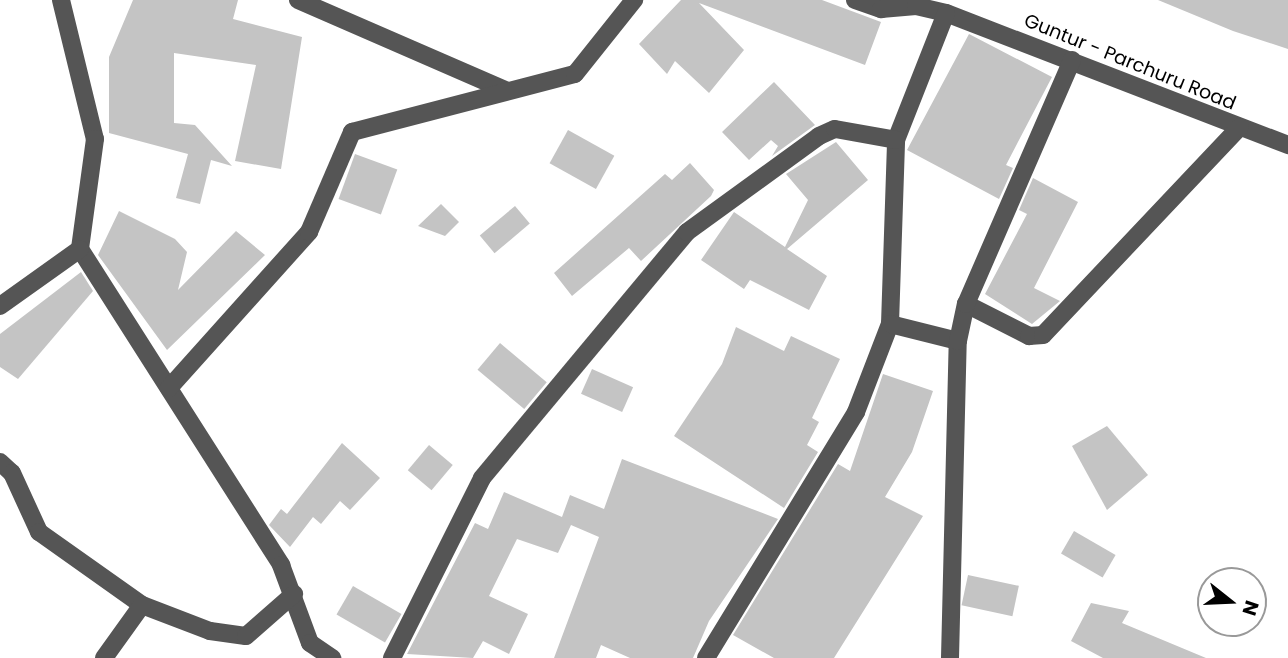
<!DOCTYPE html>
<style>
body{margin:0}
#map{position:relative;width:1288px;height:658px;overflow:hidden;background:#fff;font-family:Poppins,sans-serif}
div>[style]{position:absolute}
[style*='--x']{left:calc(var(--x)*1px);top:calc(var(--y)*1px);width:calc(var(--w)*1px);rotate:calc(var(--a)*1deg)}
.building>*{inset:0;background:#c4c4c4;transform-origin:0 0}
.minor>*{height:18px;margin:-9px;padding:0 9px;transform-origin:9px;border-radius:9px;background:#555}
span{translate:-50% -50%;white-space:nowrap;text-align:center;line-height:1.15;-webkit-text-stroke:6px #fff;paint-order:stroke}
.street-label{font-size:19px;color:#000}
.north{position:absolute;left:1197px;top:567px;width:70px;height:70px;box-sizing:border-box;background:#fff;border:2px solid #999;border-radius:50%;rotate:108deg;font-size:19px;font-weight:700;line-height:28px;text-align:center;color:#000}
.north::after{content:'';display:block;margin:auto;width:24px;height:32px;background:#000;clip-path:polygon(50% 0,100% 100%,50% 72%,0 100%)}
</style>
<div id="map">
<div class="building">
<i style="clip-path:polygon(133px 0,238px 0,233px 19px,302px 37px,281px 169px,235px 161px,256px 65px,174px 53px,174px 123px,195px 125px,232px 166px,211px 160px,200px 204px,176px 198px,188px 154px,109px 133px,109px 57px)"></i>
<i style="clip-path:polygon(681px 0,822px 0,881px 22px,865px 65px,699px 3px,744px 50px,709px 93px,675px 61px,667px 74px,639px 44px)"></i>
<i style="clip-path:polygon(1158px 0,1288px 0,1288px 49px,1233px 31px)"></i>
<i style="clip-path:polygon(969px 34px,1052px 77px,1006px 165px,1013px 168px,999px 199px,907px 150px)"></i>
<i style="clip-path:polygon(774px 82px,815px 125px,772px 156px,778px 146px,771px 140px,749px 160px,722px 132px)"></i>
<i style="left:568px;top:130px;width:53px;height:38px;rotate:29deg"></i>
<i style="clip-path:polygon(836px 142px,868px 180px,787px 249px,827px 276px,809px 310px,750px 280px,744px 289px,701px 260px,734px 212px,785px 247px,808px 200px,786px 174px)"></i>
<i style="left:355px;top:154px;width:45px;height:48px;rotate:20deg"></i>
<i style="clip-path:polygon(690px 163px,714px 190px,711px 196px,641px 261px,629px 248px,572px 296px,554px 273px,665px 174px,672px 180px)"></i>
<i style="clip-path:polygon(1033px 178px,1078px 202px,1034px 288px,1060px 301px,1032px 324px,985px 294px,1027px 214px,1019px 210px)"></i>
<i style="clip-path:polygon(441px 204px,459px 222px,445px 236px,418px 226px)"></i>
<i style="left:515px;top:206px;width:23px;height:46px;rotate:50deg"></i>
<i style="clip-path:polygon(119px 211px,175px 239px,187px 252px,178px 290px,236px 231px,265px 255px,167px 350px,98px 255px)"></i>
<i style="clip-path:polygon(81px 272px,93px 291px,18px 379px,0 367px,0 334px)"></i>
<i style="clip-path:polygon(736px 327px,784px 351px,791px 336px,840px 359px,812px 418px,819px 422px,807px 445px,818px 452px,784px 508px,674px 436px,722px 364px)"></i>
<i style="left:500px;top:343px;width:61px;height:35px;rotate:40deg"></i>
<i style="left:592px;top:369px;width:45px;height:27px;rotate:24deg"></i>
<i style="clip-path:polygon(883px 374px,933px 391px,912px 452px,885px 497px,923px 516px,834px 658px,774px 658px,733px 635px,838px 464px,850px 471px)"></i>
<i style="clip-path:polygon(1107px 426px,1148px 475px,1107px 510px,1072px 446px)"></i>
<i style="clip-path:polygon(342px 443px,380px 478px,350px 510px,340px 501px,321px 524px,313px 517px,290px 547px,269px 525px,281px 509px,287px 514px)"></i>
<i style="left:429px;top:445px;width:31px;height:33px;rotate:40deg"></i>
<i style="clip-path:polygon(622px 459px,778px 519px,709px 621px,693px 658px,630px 658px,601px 645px,596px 658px,554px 658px,599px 537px,571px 525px,558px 553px,517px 539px,489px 596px,528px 614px,509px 654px,483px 641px,473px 658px,407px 654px,475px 523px,488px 529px,504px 492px,562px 517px,570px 495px,604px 509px)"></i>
<i style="left:1074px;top:531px;width:48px;height:26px;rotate:30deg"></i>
<i style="left:968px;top:575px;width:52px;height:31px;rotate:12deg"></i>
<i style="left:353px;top:586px;width:56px;height:33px;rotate:30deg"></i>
<i style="clip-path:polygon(1091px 603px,1129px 611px,1122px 623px,1206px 658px,1103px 658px,1071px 641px)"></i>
</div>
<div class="minor">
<i style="--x:61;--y:0;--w:143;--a:76.3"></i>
<i style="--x:95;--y:139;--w:111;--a:97.8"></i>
<i style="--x:80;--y:249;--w:375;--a:57.5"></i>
<i style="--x:281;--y:565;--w:83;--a:69.6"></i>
<i style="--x:310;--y:643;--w:27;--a:34"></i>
<i style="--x:298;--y:0;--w:228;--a:23.5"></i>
<i style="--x:855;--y:0;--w:28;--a:19"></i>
<i style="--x:881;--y:9;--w:35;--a:-5"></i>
<i style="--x:916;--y:6;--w:31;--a:13"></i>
<i style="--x:946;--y:13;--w:367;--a:21.1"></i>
<i style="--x:966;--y:304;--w:71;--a:26.9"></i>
<i style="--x:1029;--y:336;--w:14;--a:-4"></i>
<i style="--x:1043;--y:335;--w:286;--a:-46.6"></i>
<i style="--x:0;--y:306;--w:98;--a:-35.5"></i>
<i style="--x:890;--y:324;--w:184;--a:-88.1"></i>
<i style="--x:896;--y:140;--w:136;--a:-68.5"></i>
<i style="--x:169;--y:388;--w:210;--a:-48.1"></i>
<i style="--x:309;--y:232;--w:109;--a:-66.7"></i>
<i style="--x:352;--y:132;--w:230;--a:-14.6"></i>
<i style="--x:575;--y:74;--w:95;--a:-51.4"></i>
<i style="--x:0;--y:462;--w:16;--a:43"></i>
<i style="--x:12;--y:473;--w:65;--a:65.4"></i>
<i style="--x:39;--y:532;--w:126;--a:35.3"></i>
<i style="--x:142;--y:605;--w:73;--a:20.9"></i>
<i style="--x:210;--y:631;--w:36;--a:8"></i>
<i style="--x:246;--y:636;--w:64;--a:-41.2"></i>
<i style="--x:104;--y:658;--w:65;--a:-54.4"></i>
<i style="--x:392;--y:658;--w:201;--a:-63.4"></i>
<i style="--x:482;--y:478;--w:320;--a:-50.2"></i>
<i style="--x:687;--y:232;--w:163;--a:-36"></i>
<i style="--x:819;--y:136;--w:17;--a:-24"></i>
<i style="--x:835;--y:129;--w:62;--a:10.2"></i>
<i style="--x:706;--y:658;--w:288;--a:-58.6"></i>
<i style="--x:856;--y:412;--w:94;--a:-68.9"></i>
<i style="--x:890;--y:324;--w:70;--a:14"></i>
<i style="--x:950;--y:658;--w:317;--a:-88.6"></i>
<i style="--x:958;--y:341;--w:38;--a:-78"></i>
<i style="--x:966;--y:304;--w:266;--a:-66.5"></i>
</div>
<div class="street-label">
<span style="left:1130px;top:62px;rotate:22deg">Guntur - Parchuru Road</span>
</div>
<div class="north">N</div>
</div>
